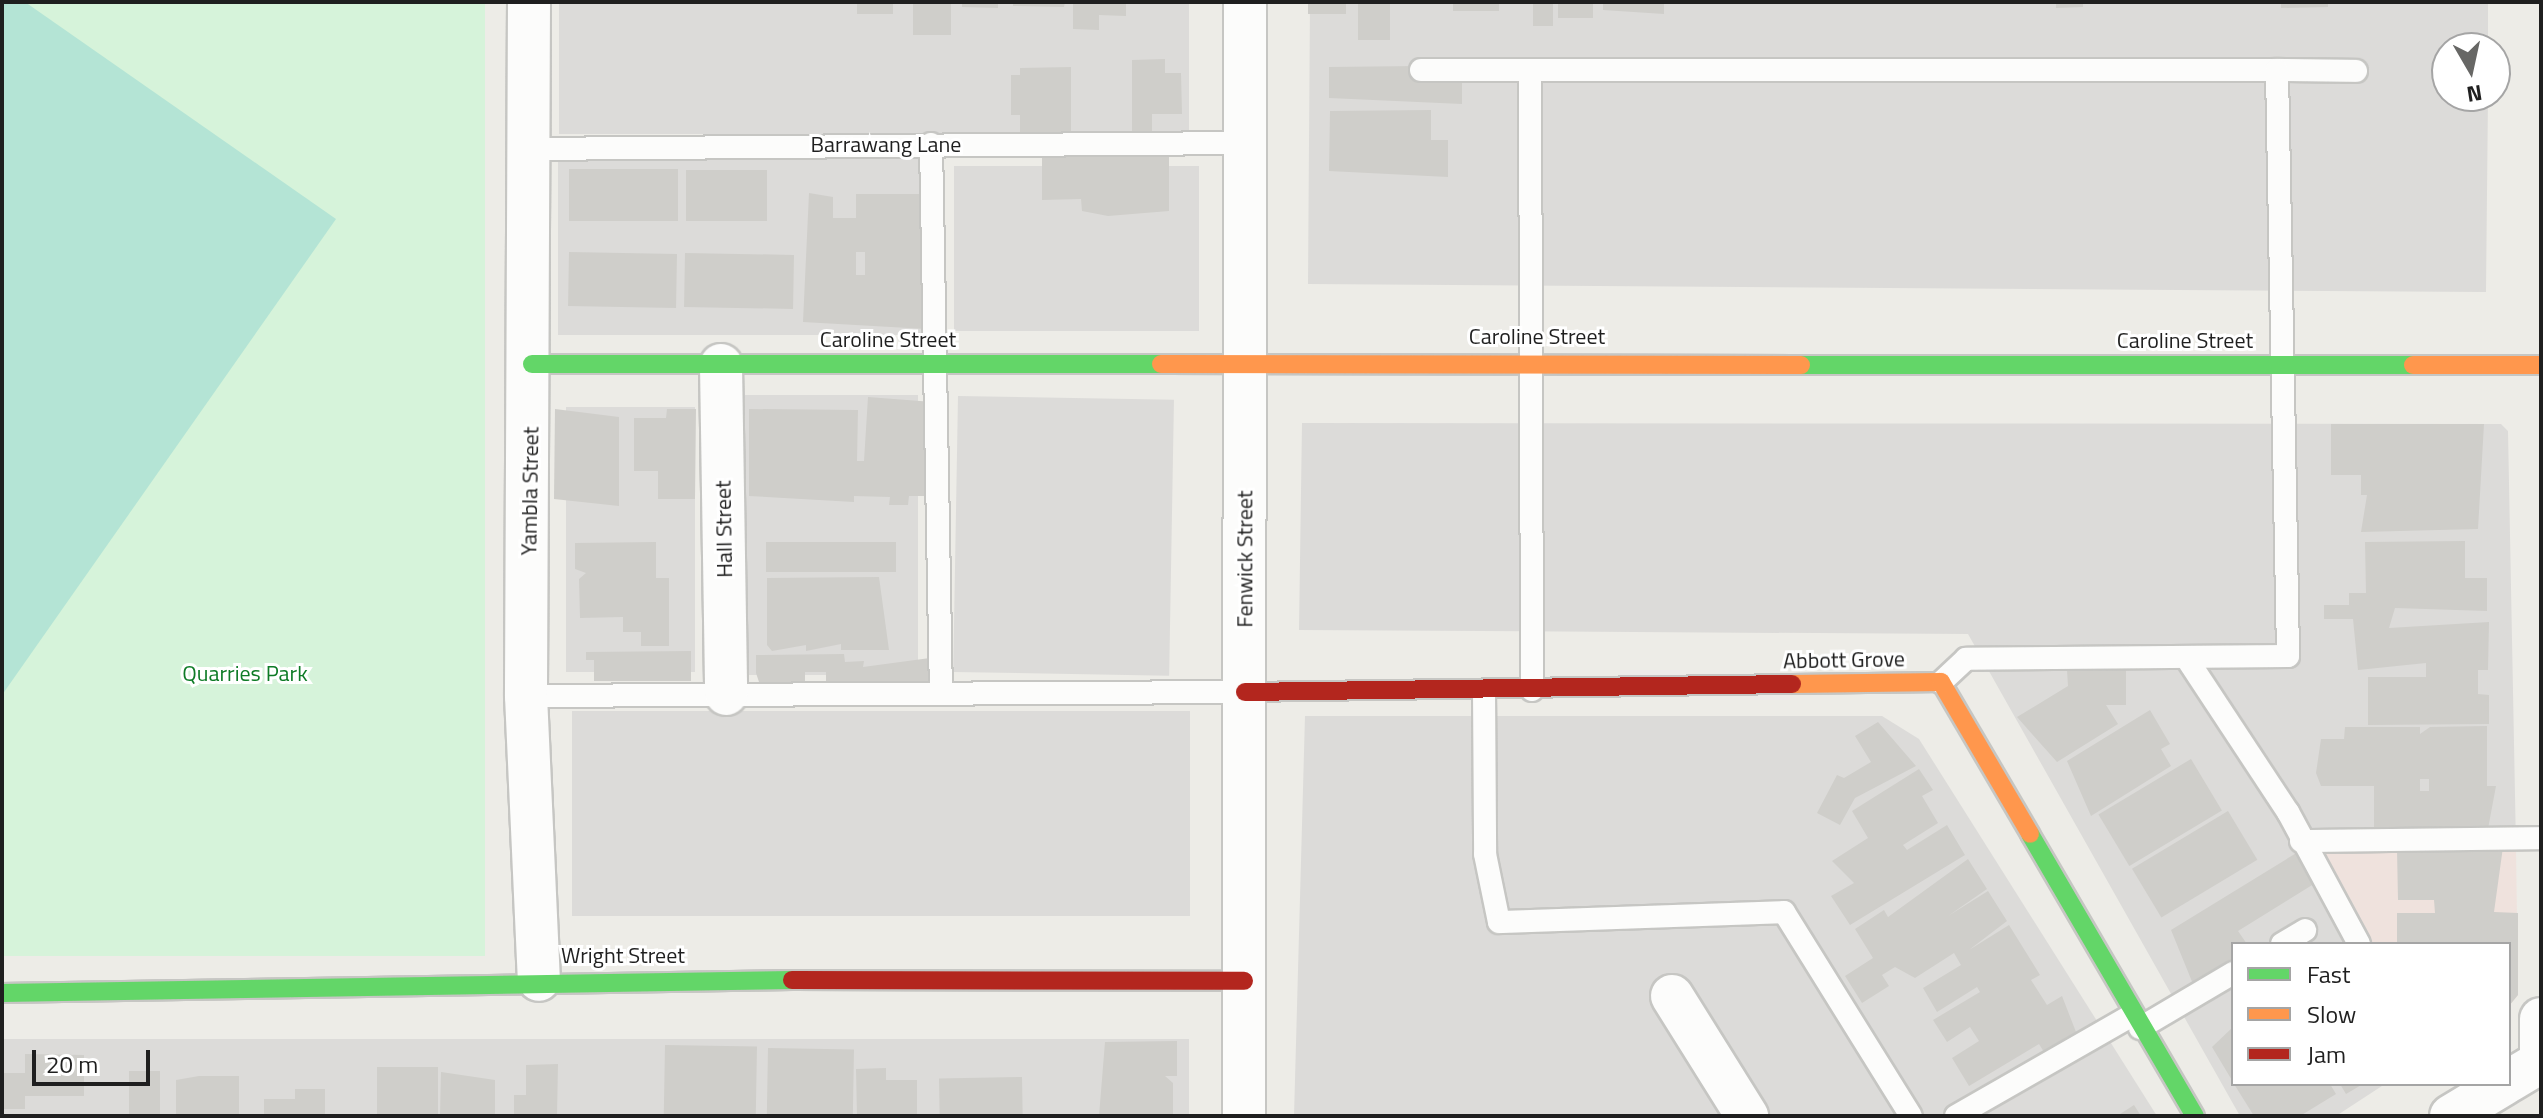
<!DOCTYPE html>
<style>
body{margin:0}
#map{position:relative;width:2543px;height:1118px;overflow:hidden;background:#edece7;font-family:"Titillium Web",sans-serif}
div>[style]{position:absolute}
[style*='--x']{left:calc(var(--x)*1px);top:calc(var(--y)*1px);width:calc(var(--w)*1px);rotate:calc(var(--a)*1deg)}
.residential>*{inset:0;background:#dcdbd9;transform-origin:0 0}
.commercial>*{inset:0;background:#efe2dd}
.park>*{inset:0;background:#d6f3da;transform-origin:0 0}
.pitch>*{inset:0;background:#b4e4d5}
.building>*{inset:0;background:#cfceca;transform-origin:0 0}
.roads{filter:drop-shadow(2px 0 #c6c6c3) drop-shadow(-2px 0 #c6c6c3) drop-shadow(0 2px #c6c6c3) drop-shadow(0 -2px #c6c6c3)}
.lane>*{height:22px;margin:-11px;padding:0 11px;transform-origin:11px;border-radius:11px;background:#fcfcfb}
.street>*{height:42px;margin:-21px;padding:0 21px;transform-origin:21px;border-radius:21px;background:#fcfcfb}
.fast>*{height:18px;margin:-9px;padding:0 9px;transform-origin:9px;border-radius:9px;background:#63d668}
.slow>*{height:18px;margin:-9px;padding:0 9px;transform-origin:9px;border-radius:9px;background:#ff974d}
.jam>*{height:18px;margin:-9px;padding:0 9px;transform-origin:9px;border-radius:9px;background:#b3261e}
span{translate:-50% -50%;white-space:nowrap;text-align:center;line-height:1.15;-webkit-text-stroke:6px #fff;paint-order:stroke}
.street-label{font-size:22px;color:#1f1f1f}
.park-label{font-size:22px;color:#0e7b26}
.frame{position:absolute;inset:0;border:4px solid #1f1f1f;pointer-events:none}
.legend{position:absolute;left:2231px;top:942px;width:280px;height:144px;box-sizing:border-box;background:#fff;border:2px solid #a5a5a5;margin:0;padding:10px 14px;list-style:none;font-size:24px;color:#1f1f1f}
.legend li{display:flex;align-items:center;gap:16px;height:40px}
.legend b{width:40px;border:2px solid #a5a5a5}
.north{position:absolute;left:2431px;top:32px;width:80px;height:80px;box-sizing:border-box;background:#fff;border:2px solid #a5a5a5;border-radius:50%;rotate:171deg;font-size:22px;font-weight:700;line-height:32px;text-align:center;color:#1f1f1f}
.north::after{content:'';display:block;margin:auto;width:28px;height:36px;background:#676765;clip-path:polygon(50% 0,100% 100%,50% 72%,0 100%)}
.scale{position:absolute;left:32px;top:1050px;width:118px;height:36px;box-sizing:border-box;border:4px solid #1f1f1f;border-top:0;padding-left:10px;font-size:24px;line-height:28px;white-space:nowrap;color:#1f1f1f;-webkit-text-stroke:6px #fff;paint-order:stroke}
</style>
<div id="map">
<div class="residential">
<i style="left:559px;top:2px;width:630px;height:132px"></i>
<i style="clip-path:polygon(1310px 2px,2488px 2px,2488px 48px,2447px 48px,2447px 96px,2488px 96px,2486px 292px,1308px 284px)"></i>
<i style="left:558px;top:155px;width:372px;height:180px"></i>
<i style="left:954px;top:166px;width:245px;height:165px"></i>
<i style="left:745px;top:395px;width:173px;height:280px"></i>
<i style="left:958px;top:396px;width:216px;height:276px;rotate:1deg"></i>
<i style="left:695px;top:407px;width:265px;height:129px;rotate:90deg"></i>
<i style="clip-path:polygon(1302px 423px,2501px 424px,2508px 431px,2516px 847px,2354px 944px,2233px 944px,2233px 1084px,2385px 1084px,2336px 1116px,2240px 1116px,1968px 634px,1299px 630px)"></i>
<i style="left:1190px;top:711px;width:205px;height:618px;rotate:90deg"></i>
<i style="clip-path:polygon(1305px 716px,1882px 716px,1919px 739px,2157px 1116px,1294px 1116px)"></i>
<i style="left:1189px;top:1039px;width:77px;height:1187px;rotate:90deg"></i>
</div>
<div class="commercial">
<i style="clip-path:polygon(2516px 847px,2518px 995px,2509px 1006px,2509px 944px,2354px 944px,2298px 852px)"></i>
</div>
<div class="park">
<i style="left:2px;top:2px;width:483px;height:954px"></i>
</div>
<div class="pitch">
<i style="clip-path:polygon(2px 2px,25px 2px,336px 219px,2px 695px)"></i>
</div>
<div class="building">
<i style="left:857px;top:2px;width:36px;height:12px"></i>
<i style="left:913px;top:2px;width:38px;height:33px"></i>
<i style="clip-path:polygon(962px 2px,998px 2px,998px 8px,962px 7px)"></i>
<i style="clip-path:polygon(1013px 2px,1065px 2px,1064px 7px,1013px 6px)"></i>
<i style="clip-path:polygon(1073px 2px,1126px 2px,1126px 16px,1099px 15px,1099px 30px,1073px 29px)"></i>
<i style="left:1308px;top:2px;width:38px;height:12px"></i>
<i style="left:1358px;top:2px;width:32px;height:38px"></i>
<i style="left:1453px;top:2px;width:46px;height:9px"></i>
<i style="left:1533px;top:2px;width:20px;height:24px"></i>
<i style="left:1558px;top:2px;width:35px;height:16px"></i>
<i style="clip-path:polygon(1603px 2px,1664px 2px,1664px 14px,1603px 10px)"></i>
<i style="clip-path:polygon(2056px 2px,2083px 2px,2083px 7px,2056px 8px)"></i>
<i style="clip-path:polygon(2281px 2px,2328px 2px,2328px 7px,2281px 8px)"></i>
<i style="clip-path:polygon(1165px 59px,1165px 73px,1181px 73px,1182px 114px,1152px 114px,1152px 135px,1132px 135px,1132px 60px)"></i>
<i style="clip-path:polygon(1418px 66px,1462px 79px,1462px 104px,1329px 98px,1329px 67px)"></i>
<i style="clip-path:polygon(1071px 67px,1071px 134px,1020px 135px,1020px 115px,1011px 115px,1011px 75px,1020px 75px,1020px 68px)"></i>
<i style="clip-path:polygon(1431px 110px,1431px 140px,1448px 140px,1448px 177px,1329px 171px,1330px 111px)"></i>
<i style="clip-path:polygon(1042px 156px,1169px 156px,1169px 211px,1108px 216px,1082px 211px,1081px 199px,1042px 200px)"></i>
<i style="left:569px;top:169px;width:109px;height:52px"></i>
<i style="left:686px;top:170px;width:81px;height:51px"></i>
<i style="clip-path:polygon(evenodd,809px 193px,833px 197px,833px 218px,856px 218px,856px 194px,920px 194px,926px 329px,803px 322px,809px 193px,856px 252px,865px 252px,865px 275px,856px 275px,856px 252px)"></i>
<i style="left:569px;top:252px;width:108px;height:54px;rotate:1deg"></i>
<i style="left:685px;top:253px;width:109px;height:54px;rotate:1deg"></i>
<i style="clip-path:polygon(868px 397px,933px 402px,932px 496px,909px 496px,908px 505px,889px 505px,890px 497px,854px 496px,854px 502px,749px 496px,749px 409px,858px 410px,857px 461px,864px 461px)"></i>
<i style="clip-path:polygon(555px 409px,619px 417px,619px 506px,554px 499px)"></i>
<i style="clip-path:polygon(667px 409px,696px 409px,695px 499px,658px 499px,658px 471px,634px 471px,634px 418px,666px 418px)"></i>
<i style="clip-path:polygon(2331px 424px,2484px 424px,2478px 529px,2361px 532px,2367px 495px,2361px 495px,2361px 475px,2331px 475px)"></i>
<i style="clip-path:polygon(2465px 541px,2465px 578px,2487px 578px,2487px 611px,2395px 608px,2389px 628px,2489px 622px,2488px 670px,2478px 670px,2478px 694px,2489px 695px,2489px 724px,2368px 725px,2368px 677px,2426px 677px,2426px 663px,2358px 670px,2353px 619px,2324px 619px,2324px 605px,2349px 605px,2349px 593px,2366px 593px,2365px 542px)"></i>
<i style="clip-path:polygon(656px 542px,656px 578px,669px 578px,669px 646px,641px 646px,641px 632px,623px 632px,623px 617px,580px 618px,579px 579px,586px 573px,575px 569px,575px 543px)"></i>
<i style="left:896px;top:542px;width:30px;height:130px;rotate:90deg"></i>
<i style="clip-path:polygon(879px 577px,889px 650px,841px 650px,841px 644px,806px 651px,806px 645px,772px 651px,767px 645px,767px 578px)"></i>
<i style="clip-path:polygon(691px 651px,691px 681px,594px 681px,594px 660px,586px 660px,586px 652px)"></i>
<i style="clip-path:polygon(844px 654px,845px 662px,864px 661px,863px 667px,930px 658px,930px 686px,826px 687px,826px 672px,805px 672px,805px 687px,761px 688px,756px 673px,756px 655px)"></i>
<i style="clip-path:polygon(2067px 670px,2126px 670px,2126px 705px,2106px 705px,2118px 724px,2057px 762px,2017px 717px,2068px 686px)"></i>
<i style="clip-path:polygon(2150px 710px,2170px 744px,2161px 749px,2171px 766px,2091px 816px,2067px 761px)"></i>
<i style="clip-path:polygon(1878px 722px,1916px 766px,1855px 798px,1840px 825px,1817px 813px,1837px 775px,1844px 778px,1871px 762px,1855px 736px)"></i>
<i style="clip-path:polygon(evenodd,2487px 726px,2487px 786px,2496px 786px,2487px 834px,2374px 834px,2374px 786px,2321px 786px,2316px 773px,2321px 739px,2344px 739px,2345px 727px,2420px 727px,2420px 734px,2430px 727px,2487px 726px,2420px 779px,2429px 779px,2429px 791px,2420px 791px,2420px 779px)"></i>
<i style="left:2191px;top:759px;width:60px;height:108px;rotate:59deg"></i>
<i style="clip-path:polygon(1919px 769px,1933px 790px,1922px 796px,1938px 823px,1903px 845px,1907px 850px,1947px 825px,1965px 855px,1850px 925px,1831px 896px,1854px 883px,1832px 861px,1868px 838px,1852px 811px)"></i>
<i style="left:2228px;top:811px;width:57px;height:112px;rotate:59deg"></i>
<i style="clip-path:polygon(2503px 847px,2494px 912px,2518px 913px,2518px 995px,2509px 1006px,2509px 944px,2397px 944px,2397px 913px,2435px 913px,2434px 900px,2398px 900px,2397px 850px)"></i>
<i style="clip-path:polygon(2298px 852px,2317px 882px,2238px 931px,2247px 944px,2233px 944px,2233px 959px,2193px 984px,2171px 930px)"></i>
<i style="clip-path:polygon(1968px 859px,1987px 889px,1948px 916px,1988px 891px,2007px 921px,1969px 950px,2009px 925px,2040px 975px,2031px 980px,2047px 1005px,2062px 996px,2076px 1032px,2044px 1052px,2039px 1044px,1969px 1086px,1952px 1058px,1979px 1041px,1970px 1027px,1947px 1042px,1933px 1020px,1980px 992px,1977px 987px,1937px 1012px,1923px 988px,1961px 965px,1954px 953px,1915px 978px,1895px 967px,1882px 975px,1889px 986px,1862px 1003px,1845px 976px,1873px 958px,1855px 929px,1884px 910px,1888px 917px)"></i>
<i style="clip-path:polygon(2233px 1027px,2233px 1082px,2212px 1047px)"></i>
<i style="clip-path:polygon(1177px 1041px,1177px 1076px,1165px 1076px,1173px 1083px,1173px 1116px,1099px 1116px,1105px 1042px)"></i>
<i style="left:665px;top:1045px;width:92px;height:71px;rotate:1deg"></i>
<i style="left:768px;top:1048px;width:86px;height:68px;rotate:1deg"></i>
<i style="clip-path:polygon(25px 1054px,84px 1055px,84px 1096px,25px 1096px,25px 1109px,2px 1109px,2px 1073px,25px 1073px)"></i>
<i style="clip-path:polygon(558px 1064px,557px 1116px,514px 1116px,514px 1095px,526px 1095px,526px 1065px)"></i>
<i style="left:377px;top:1067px;width:61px;height:49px"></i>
<i style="clip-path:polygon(886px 1068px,886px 1080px,917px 1080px,917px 1116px,857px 1116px,856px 1069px)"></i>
<i style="left:129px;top:1071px;width:31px;height:45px"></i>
<i style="clip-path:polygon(441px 1072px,495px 1080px,495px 1116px,440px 1116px)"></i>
<i style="clip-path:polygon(199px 1076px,239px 1076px,239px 1116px,176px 1116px,176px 1080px)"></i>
<i style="left:1022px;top:1077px;width:39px;height:83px;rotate:89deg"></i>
<i style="clip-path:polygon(2234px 1084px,2330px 1084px,2336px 1094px,2300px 1116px,2254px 1116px)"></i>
<i style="clip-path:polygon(2340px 1084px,2363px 1084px,2346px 1094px)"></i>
<i style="clip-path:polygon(295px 1089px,325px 1089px,325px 1116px,264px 1116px,264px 1099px,295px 1099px)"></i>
<i style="clip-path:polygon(2134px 1105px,2141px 1116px,2117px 1116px)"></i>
</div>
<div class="roads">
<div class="lane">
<i style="--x:1421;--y:70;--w:109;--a:0"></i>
<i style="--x:2277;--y:70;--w:79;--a:0.7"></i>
<i style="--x:931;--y:144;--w:549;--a:88.96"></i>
<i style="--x:528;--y:149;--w:717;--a:-0.48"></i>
<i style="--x:2187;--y:659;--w:183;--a:56.6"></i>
<i style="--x:2288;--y:812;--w:150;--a:61.7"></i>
<i style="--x:1532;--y:690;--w:620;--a:-90.18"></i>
<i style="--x:1530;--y:70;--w:747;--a:0"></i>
<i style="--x:2277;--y:70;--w:586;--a:88.92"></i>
<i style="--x:2288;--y:656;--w:322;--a:179.5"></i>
<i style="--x:1966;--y:659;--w:34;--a:137"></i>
<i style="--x:1484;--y:691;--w:163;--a:89.6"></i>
<i style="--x:1485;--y:854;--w:69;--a:78.4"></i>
<i style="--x:1499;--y:922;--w:285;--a:-2"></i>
<i style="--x:1784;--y:912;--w:240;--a:58.1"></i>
<i style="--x:526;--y:696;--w:719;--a:-0.32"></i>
<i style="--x:2301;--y:841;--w:240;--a:-0.7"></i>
<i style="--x:2282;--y:944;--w:27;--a:-31"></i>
<i style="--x:2140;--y:1028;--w:108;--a:-30.6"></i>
<i style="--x:1956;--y:1116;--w:203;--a:-29.8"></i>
</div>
<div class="street">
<i style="--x:529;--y:2;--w:694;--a:90.25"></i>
<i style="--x:526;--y:696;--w:284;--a:87.4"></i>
<i style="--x:721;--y:365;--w:329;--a:89.1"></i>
<i style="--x:1672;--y:996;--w:142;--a:58"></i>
<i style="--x:2541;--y:1019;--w:31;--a:90"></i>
<i style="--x:2509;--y:1081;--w:37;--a:-31"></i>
<i style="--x:1244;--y:1116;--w:1114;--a:-89.95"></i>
<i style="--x:2451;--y:1116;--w:62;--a:-31.1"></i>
</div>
<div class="fast">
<i style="--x:532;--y:364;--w:629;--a:0"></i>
<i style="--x:1801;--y:365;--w:612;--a:0"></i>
<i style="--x:2030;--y:834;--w:327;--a:59.7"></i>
<i style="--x:2;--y:993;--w:790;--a:-0.94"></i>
</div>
<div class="slow">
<i style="--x:1161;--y:364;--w:640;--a:0.09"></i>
<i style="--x:2413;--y:365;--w:128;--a:0"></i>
<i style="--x:1792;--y:684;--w:149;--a:-0.8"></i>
<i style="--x:1941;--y:682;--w:176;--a:59.6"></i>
</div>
<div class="jam">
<i style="--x:1245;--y:692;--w:547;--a:-0.84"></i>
<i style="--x:792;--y:980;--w:452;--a:0.1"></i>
</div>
</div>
<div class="street-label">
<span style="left:886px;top:145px">Barrawang Lane</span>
<span style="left:1537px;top:337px">Caroline Street</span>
<span style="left:888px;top:340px">Caroline Street</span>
<span style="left:2185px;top:341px">Caroline Street</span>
<span style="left:530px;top:491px;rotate:-89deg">Yambla Street</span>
<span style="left:724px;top:529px;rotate:-91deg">Hall Street</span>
<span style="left:1245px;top:559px;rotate:-90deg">Fenwick Street</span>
<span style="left:1844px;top:660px;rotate:-1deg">Abbott Grove</span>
<span style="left:623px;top:956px">Wright Street</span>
</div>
<div class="park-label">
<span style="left:245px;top:674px">Quarries Park</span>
</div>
<div class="frame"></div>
<ul class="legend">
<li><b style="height:10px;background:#63d668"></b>Fast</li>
<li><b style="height:10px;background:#ff974d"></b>Slow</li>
<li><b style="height:10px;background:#b3261e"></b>Jam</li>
</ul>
<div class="north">N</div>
<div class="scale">20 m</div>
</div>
